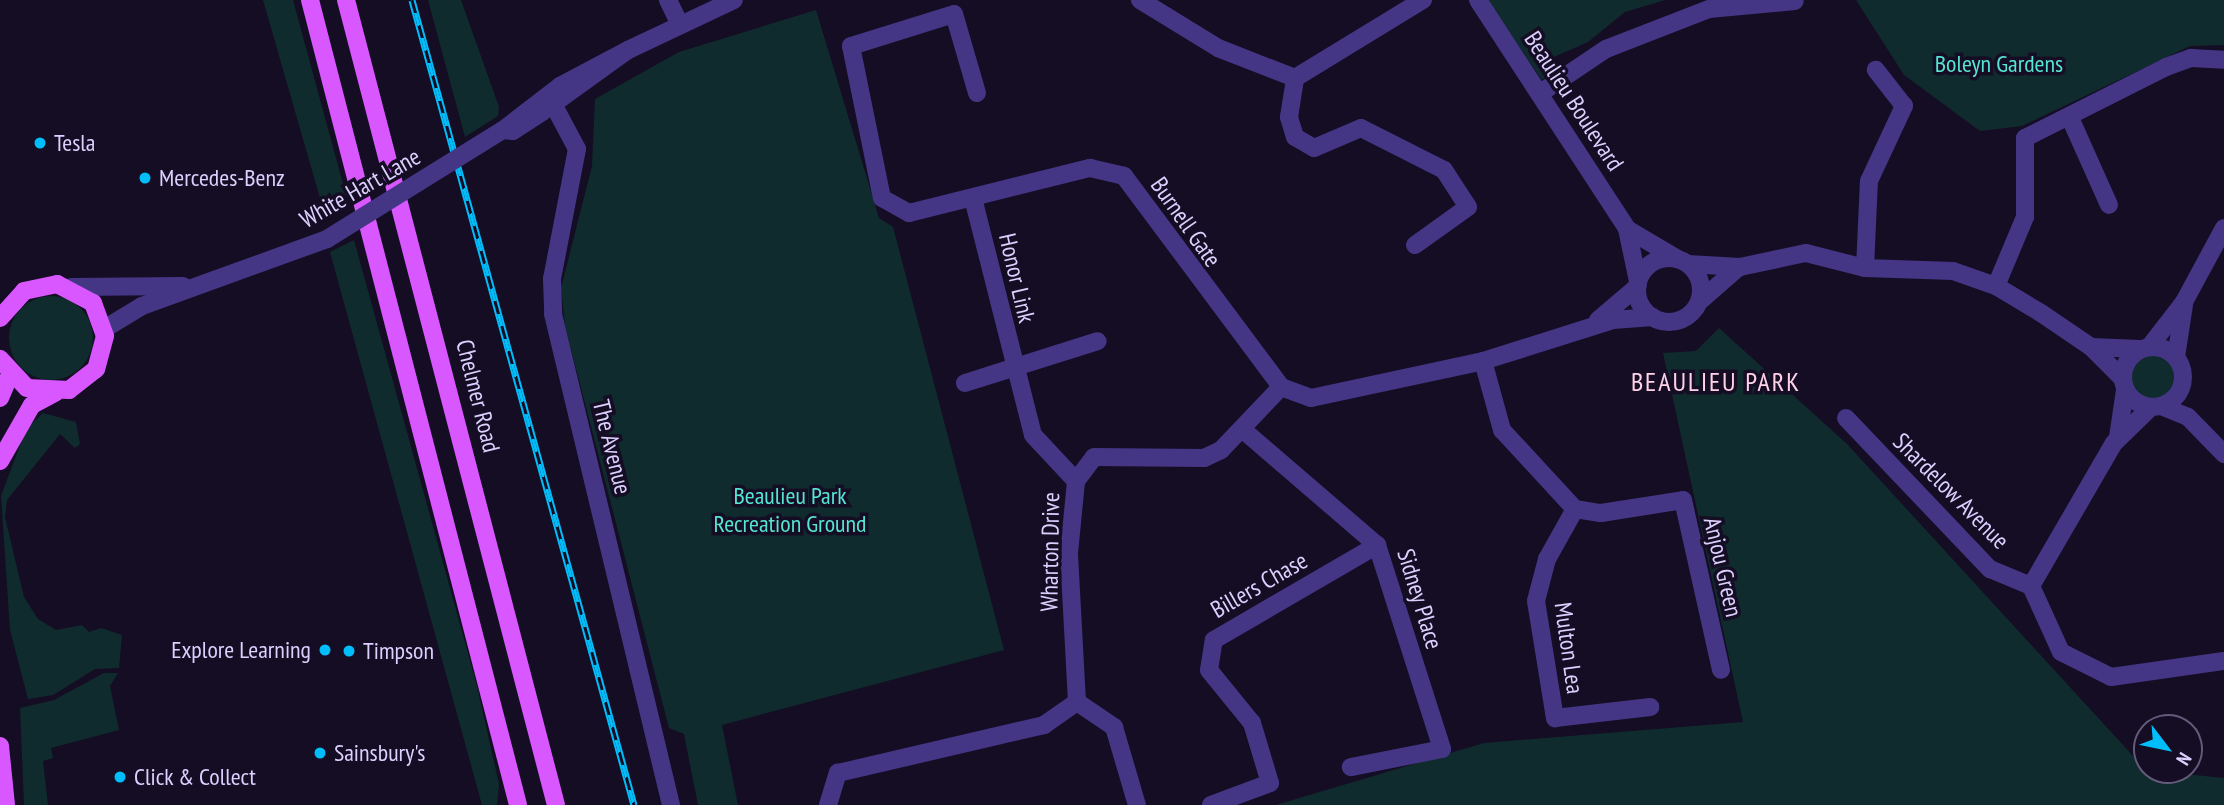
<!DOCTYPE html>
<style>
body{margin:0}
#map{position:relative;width:2224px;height:805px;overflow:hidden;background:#140d24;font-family:"PT Sans Narrow",sans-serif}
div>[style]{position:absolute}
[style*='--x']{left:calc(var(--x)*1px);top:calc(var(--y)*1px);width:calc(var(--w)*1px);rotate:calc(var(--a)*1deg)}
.green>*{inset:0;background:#102b2e}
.round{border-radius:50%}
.minor>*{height:18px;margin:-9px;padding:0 9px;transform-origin:9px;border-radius:9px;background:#443685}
.minor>.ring{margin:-9px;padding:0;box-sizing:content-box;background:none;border:18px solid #443685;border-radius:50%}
.major>*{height:18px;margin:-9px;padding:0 9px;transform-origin:9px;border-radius:9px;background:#d857ff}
.rail>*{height:7px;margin-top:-3.5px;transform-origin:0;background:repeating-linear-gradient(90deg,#140d24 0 13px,#00befb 0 26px);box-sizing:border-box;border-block:2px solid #00befb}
.minor-bridge>*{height:18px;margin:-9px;padding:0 9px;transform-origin:9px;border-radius:9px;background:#443685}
.dots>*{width:19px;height:19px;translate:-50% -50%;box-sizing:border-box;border:4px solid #140d24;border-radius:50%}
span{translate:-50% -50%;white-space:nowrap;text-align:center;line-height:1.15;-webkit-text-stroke:7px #140d24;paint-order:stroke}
.park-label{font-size:24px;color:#56e5d5}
.street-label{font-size:24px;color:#dcd0ff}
.poi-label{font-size:24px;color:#dcd0ff}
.left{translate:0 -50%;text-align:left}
.right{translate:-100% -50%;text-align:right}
.neighbourhood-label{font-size:26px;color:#ffd2e8;letter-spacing:2px}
.north{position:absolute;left:2133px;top:714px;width:70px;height:70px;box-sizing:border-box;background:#140d24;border:2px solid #645b7c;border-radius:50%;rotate:122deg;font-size:19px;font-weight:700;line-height:28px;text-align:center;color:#dcd0ff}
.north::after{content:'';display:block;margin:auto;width:24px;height:32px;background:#00befb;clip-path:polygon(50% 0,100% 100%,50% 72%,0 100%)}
</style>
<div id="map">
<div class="green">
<i style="clip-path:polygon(263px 0,293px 0,349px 206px,326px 219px)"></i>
<i style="clip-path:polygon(428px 0,461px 0,499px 107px,498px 116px,465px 137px)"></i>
<i style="clip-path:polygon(1487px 0,1665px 0,1625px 12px,1588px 42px,1554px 57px,1557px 72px,1542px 80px)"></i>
<i style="clip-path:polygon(1856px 0,2224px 0,2224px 45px,2190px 46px,2022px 126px,1980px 131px,1904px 75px)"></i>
<i style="clip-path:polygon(816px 10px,879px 218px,893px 227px,1004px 650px,722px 725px,738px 805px,698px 805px,684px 734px,669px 728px,565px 326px,561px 288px,592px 166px,595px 99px,679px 52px)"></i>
<i style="clip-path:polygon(354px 240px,477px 686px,499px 784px,497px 805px,482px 805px,330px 252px)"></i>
<i class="round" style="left:9px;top:296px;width:84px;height:84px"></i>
<i style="clip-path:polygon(1719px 328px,1847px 444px,2134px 757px,2147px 760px,2147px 770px,2224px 778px,2224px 805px,1276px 805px,1484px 743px,1743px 722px,1663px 353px,1696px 351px)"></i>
<i class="round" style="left:2131px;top:355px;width:44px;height:44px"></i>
<i style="clip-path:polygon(43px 413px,76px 422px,80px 444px,75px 448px,60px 434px,7px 500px,5px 517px,24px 597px,38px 619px,56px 630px,82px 625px,89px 632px,101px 628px,122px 635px,119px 668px,95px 669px,53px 695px,28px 699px,10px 630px,1px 496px,26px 429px)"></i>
<i style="clip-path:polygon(104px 673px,118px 673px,110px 686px,119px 730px,51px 748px,53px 758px,43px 761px,48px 805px,24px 805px,20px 708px,54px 700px)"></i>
</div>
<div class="minor">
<i style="--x:668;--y:0;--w:25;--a:64"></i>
<i style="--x:1140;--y:0;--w:92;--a:31.6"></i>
<i style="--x:1218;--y:48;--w:83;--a:21.3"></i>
<i style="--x:1478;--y:0;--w:273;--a:56.9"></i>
<i style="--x:1627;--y:229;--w:53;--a:78.1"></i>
<i style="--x:628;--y:50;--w:77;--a:152.1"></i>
<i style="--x:560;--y:86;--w:72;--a:142.3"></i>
<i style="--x:503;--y:130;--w:10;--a:6"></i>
<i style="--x:513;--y:131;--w:35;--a:-33"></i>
<i style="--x:542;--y:112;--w:106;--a:-35.8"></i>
<i style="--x:628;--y:50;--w:117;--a:-25.3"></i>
<i style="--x:1542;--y:92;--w:77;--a:-33.9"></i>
<i style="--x:1606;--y:49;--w:110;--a:-21.2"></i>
<i style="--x:1709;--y:9;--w:86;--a:-5.3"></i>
<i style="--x:977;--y:93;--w:82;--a:-106.2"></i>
<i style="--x:954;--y:14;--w:108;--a:162.7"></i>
<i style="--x:851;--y:46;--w:155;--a:78.5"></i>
<i style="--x:882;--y:198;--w:31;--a:29"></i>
<i style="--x:909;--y:213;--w:187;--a:-14"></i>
<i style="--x:1090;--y:168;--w:35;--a:13"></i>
<i style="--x:1124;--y:176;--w:263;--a:53.3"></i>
<i style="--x:1281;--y:387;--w:32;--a:20"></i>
<i style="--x:1311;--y:398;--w:176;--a:-12.1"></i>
<i style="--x:1483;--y:361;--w:136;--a:-17.5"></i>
<i style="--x:1613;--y:320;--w:40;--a:-4.3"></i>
<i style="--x:553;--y:104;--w:51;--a:61.9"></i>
<i style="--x:577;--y:149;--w:132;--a:100.9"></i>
<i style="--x:552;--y:279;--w:35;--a:88"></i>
<i style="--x:553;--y:314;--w:505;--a:76.49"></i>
<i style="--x:2071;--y:120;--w:93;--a:65.9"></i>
<i style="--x:973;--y:198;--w:244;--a:75.8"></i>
<i style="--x:1033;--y:435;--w:63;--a:46.9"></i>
<i style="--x:1627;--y:229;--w:59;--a:30.5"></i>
<i style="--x:1415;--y:245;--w:65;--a:-35.6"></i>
<i style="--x:1468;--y:207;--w:44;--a:-123"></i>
<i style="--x:1444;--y:170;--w:93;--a:-153.2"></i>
<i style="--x:1361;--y:128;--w:51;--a:156.9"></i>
<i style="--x:1314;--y:148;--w:22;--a:-150"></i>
<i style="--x:1295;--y:137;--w:21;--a:-107"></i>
<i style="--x:1289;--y:117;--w:39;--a:-81"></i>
<i style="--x:1295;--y:78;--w:150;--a:-31.4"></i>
<i class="ring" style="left:1637px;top:258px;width:46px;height:46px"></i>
<i style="--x:1688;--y:264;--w:52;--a:3.3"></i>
<i style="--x:1740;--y:267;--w:67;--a:-12"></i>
<i style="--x:1806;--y:253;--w:61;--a:14.3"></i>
<i style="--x:1865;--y:268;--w:88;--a:2"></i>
<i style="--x:1953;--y:271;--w:46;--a:19.2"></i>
<i style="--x:1996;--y:286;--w:52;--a:31"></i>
<i style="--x:2041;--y:313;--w:60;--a:34.2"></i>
<i style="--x:2091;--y:347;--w:44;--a:45"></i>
<i style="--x:1865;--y:268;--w:87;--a:-87.4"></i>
<i style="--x:1869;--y:181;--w:83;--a:-65"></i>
<i style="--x:1904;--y:106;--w:46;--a:-127.9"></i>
<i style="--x:1996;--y:286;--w:75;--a:-67.2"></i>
<i style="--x:2025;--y:217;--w:79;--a:-90"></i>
<i style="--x:2025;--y:138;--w:158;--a:-26.7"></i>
<i style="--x:2166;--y:67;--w:27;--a:-20"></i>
<i style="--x:2191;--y:58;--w:33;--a:3"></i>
<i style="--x:71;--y:287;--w:112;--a:-0.5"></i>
<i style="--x:1700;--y:301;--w:52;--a:-41.1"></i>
<i style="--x:1598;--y:320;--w:52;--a:-40.4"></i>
<i style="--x:104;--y:329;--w:44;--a:-31.2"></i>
<i style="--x:142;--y:306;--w:197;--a:-19.9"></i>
<i style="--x:2150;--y:346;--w:56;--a:-52.3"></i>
<i style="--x:2184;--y:302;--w:84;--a:-61.6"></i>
<i class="ring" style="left:2123px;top:347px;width:42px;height:42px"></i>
<i style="--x:2091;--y:347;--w:49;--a:2.3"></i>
<i style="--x:2176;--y:357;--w:53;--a:-81.3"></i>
<i style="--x:1483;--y:361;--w:72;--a:74.6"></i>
<i style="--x:1502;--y:430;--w:108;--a:47.3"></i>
<i style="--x:1575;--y:509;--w:57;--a:119.2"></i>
<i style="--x:1547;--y:559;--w:43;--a:104.7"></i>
<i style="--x:1536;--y:601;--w:119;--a:80.8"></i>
<i style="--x:1555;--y:718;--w:96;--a:-6.6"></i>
<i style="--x:965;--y:383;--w:139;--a:-17.5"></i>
<i style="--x:2161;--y:406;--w:29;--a:22"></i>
<i style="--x:2188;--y:417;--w:52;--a:45.8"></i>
<i style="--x:1846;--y:418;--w:209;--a:46.4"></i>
<i style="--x:1990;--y:569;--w:44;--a:22.5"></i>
<i style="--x:2031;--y:586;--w:72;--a:65.6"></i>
<i style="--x:2061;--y:652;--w:56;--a:26.6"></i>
<i style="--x:2111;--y:677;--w:114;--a:-8.1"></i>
<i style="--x:1242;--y:429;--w:178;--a:40.7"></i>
<i style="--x:1377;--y:545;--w:214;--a:72.3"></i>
<i style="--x:1442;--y:749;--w:93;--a:168.8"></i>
<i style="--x:2118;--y:437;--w:48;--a:-81.5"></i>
<i style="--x:1575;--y:509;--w:26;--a:9"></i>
<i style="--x:1601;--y:513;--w:83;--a:-9"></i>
<i style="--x:1683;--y:500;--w:174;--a:77.4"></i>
<i style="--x:2031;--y:586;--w:165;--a:-59.9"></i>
<i style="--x:2114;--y:443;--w:52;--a:-44.2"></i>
<i style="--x:1077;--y:702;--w:149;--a:-93.1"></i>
<i style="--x:1069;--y:553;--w:72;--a:-84.4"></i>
<i style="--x:1076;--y:481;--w:30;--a:-53"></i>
<i style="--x:1094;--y:457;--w:110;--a:0.5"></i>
<i style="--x:1204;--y:458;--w:19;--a:-25"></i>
<i style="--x:1221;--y:450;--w:87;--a:-46.4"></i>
<i style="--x:1077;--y:702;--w:45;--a:34"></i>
<i style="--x:1114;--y:727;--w:81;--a:73.6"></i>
<i style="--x:828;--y:805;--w:34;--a:-73"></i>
<i style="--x:838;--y:773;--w:212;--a:-13.1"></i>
<i style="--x:1044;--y:725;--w:40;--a:-34.9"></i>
<i style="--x:1211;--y:805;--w:63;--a:-20.4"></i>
<i style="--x:1270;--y:783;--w:63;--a:-106.7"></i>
<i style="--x:1252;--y:723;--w:68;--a:-129.1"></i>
<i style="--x:1209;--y:670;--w:30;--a:-81"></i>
<i style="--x:1214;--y:640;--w:189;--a:-30.2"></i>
</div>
<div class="major">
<i style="--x:310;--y:0;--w:831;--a:75.51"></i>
<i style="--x:346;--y:0;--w:832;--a:75.38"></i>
<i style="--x:0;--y:318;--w:36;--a:-48"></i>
<i style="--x:24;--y:291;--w:34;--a:-12"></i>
<i style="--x:57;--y:284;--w:41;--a:27.8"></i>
<i style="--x:93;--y:303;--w:35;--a:70"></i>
<i style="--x:105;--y:336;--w:34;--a:105"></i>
<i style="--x:96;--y:369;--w:34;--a:142"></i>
<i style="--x:69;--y:390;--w:42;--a:-177.3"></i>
<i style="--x:27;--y:388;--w:40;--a:-133"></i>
<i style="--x:0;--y:398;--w:25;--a:-67"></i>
<i style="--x:0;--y:461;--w:64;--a:-60.3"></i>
<i style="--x:32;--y:405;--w:26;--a:-28"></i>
<i style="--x:0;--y:746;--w:59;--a:84.2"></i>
</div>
<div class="rail">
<i style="--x:412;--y:0;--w:835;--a:74.58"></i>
</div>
<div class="minor-bridge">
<i style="--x:327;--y:239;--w:207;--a:-31.8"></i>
</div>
<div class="dots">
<i style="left:40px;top:143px;background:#00befb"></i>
<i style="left:145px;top:178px;background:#00befb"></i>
<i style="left:325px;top:650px;background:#00befb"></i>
<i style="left:349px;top:651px;background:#00befb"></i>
<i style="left:320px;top:753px;background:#00befb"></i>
<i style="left:120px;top:777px;background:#00befb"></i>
</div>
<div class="park-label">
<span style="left:1999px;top:64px">Boleyn Gardens</span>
<span style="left:790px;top:510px">Beaulieu Park<br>Recreation Ground</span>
</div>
<div class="street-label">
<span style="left:1574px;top:101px;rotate:57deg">Beaulieu Boulevard</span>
<span style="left:360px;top:188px;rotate:-30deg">White Hart Lane</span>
<span style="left:1186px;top:222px;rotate:55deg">Burnell Gate</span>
<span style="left:1017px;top:278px;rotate:77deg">Honor Link</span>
<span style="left:478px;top:396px;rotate:76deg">Chelmer Road</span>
<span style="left:612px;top:447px;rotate:76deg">The Avenue</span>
<span style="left:1951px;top:491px;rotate:45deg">Shardelow Avenue</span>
<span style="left:1050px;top:552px;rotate:-89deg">Wharton Drive</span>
<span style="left:1723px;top:567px;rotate:77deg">Anjou Green</span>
<span style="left:1259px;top:585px;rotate:-30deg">Billers Chase</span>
<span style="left:1420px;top:599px;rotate:73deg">Sidney Place</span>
<span style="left:1569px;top:648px;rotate:82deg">Multon Lea</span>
</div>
<div class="poi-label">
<span class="left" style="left:54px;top:143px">Tesla</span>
<span class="left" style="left:159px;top:178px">Mercedes-Benz</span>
<span class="right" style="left:311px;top:650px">Explore Learning</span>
<span class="left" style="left:363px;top:651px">Timpson</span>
<span class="left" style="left:334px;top:753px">Sainsbury's</span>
<span class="left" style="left:134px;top:777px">Click &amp; Collect</span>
</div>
<div class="neighbourhood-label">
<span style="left:1716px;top:382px">BEAULIEU PARK</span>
</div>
<div class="north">N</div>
</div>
